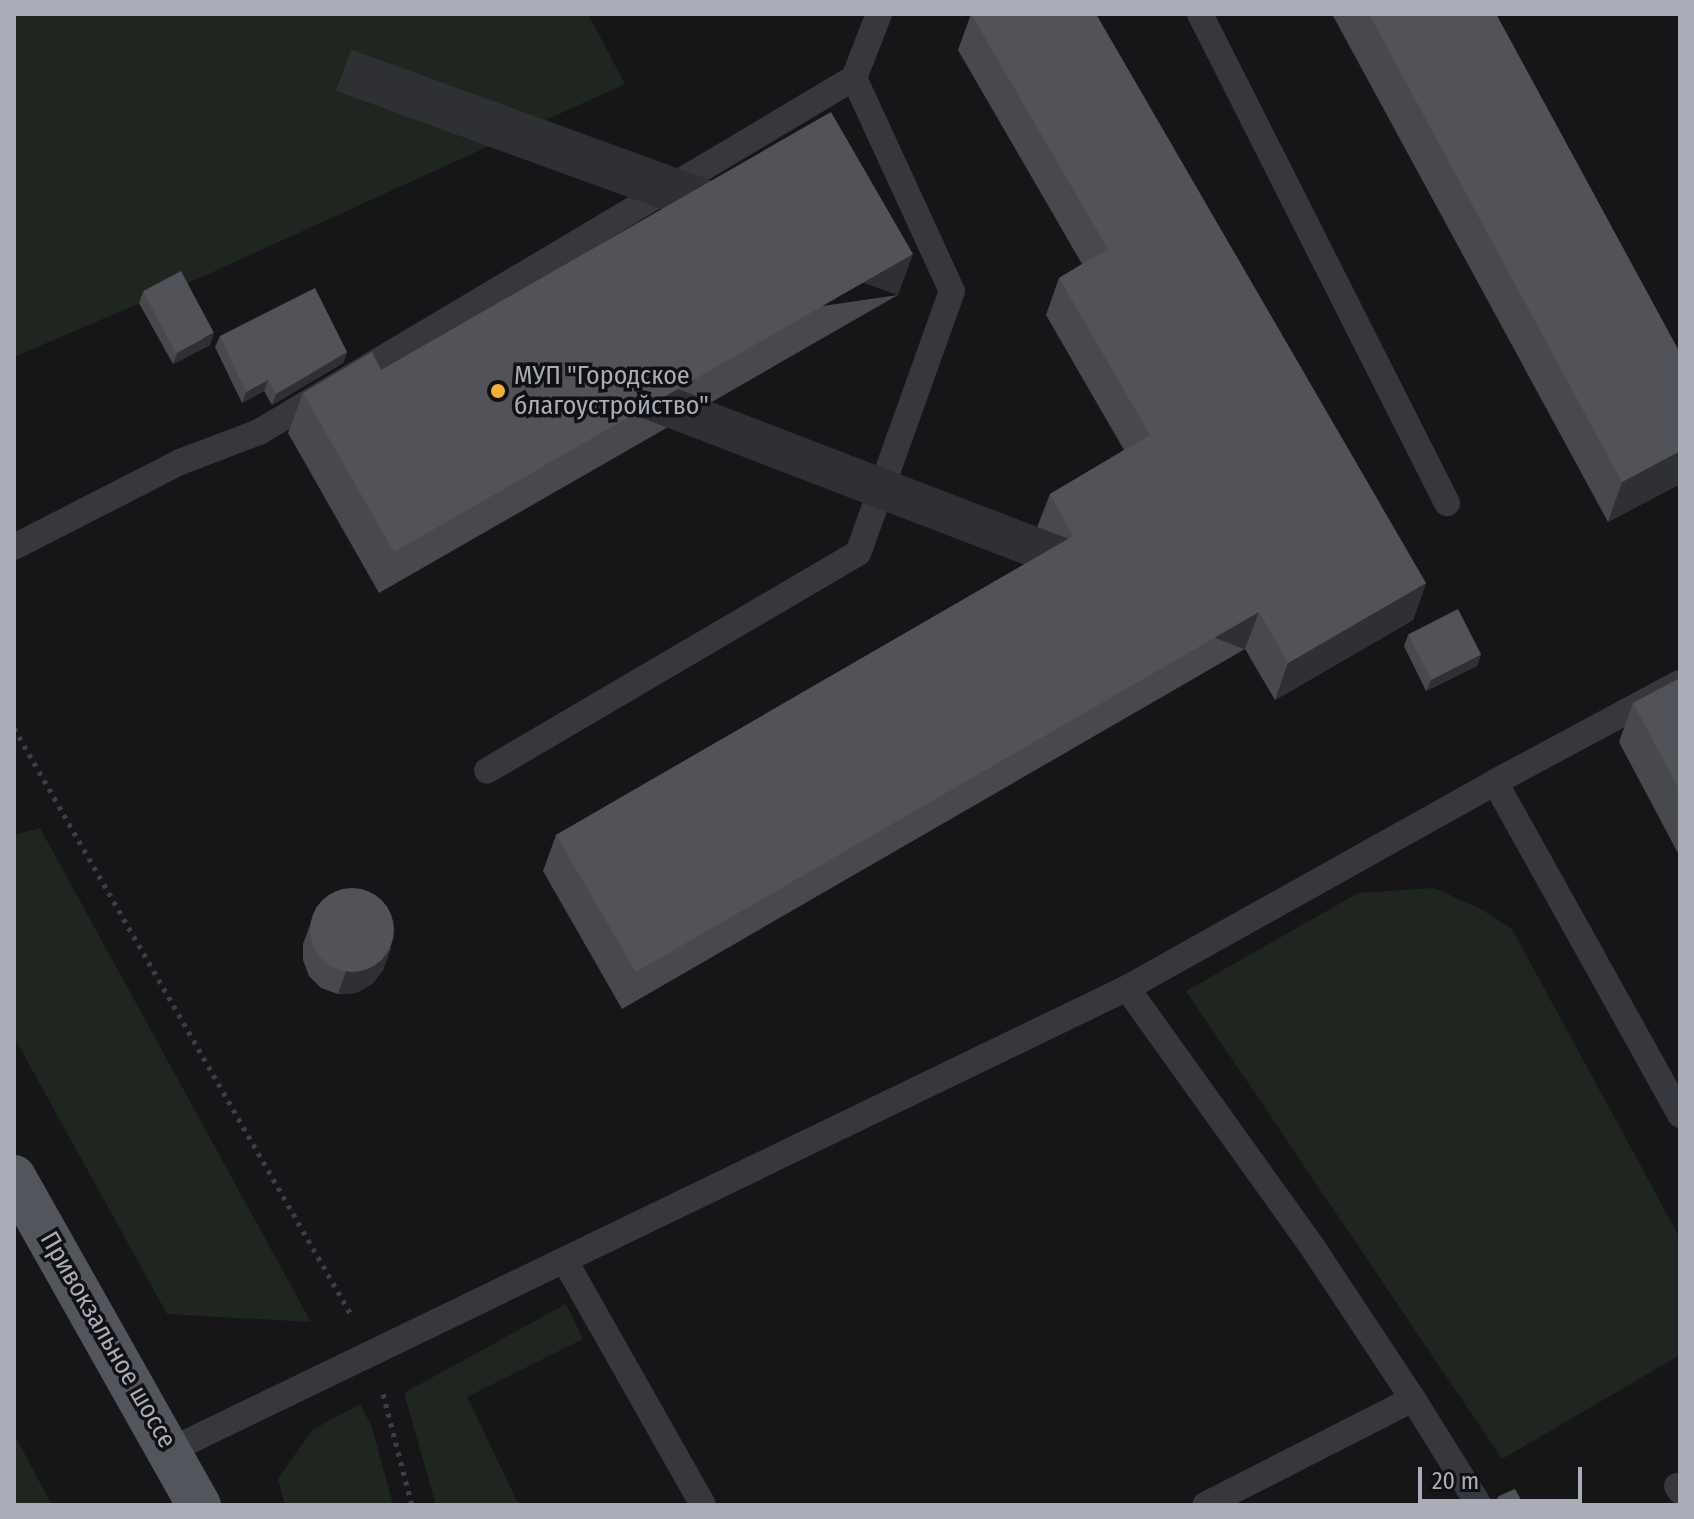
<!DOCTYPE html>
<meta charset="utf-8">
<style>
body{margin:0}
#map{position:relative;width:1694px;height:1519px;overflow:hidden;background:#161618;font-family:"Fira Sans Condensed",sans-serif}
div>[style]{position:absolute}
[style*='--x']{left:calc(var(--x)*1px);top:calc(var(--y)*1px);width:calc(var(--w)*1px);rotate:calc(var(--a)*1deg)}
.green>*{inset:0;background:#1e261f}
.path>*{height:5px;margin-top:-2.5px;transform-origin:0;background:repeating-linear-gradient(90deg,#3d3f44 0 4px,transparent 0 10px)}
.service>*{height:26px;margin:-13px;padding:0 13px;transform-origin:13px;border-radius:13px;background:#37383d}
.primary>*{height:44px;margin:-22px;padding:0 22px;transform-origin:22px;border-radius:22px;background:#53555c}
.wall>*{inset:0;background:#47494d}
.shaded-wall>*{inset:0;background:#2f3033;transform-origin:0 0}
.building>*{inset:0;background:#525359;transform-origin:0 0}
.round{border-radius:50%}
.dots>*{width:22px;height:22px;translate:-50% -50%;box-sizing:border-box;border:4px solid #111113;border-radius:50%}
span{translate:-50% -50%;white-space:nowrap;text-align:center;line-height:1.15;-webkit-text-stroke:7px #111113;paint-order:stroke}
.poi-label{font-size:26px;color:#a8adb8}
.left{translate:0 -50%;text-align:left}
.street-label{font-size:26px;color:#a8adb8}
.frame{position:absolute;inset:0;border:16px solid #a8adb8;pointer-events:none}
.scale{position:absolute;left:1418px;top:1467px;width:164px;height:36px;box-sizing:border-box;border:4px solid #a8adb8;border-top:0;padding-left:10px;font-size:24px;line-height:28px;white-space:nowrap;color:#a8adb8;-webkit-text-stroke:6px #111113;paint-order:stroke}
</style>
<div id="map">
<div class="green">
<i style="clip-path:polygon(14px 14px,588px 14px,625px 84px,215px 271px,14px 357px)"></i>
<i style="clip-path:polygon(40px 828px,311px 1322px,167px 1314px,14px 1037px,14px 835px)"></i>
<i style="clip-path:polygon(1434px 888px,1481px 909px,1512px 929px,1680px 1238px,1680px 1355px,1502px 1459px,1186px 991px,1358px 893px)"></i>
<i style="clip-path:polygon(566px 1304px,583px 1339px,467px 1397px,519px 1505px,436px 1505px,404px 1393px)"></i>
<i style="clip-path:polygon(360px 1404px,372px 1427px,393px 1505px,285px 1505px,278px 1479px,312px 1430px)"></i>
<i style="clip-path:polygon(14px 1434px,52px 1505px,14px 1505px)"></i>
</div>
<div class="path">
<i style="--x:14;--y:728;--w:680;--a:60.12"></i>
<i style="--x:383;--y:1394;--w:115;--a:75.4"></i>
</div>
<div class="service">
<i style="--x:1200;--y:14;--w:548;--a:63.2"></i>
<i style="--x:854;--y:78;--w:69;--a:-68.7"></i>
<i style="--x:14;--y:547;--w:186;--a:-27.1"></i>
<i style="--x:180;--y:462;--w:85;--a:-20.8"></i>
<i style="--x:259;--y:432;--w:692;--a:-30.75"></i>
<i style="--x:854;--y:78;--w:234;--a:65.3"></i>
<i style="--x:952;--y:291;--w:278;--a:109.7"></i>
<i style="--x:858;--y:553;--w:430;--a:149.6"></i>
<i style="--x:1495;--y:782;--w:210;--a:-28.2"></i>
<i style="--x:1127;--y:988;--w:323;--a:54.4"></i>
<i style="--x:1315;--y:1251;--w:178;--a:56.5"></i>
<i style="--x:1413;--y:1399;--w:233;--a:153"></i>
<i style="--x:565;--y:1261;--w:280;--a:60.5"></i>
<i style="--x:1413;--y:1399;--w:125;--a:58.1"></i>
<i style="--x:171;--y:1450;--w:1062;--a:-25.79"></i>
<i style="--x:1127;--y:988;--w:422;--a:-29.2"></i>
<i style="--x:1495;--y:782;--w:381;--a:60.9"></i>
<i style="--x:1677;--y:1486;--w:6;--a:59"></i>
</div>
<div class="primary">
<i style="--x:14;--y:1177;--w:377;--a:60.6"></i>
</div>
<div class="wall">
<i style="clip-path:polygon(971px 14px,1426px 583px,1413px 620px,1275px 700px,1245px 649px,622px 1009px,543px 871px,556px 835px,1048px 551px,1036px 530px,1050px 494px,1124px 450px,1046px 315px,1059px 278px,1082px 264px,958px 50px)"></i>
<i style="clip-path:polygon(1332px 14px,1496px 14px,1680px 353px,1680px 484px,1608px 522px)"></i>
<i style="clip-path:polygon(143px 292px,210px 345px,173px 364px,139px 303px)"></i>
<i style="clip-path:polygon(898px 295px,379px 593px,288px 433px,303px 393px,381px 370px)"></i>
<i style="clip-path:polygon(220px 336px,347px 352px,343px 363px,272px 405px,264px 391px,242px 403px,215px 347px)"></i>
<i style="clip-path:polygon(1408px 635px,1481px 654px,1477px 666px,1426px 691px,1404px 646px)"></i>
<i style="clip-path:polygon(1680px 678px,1680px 857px,1619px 742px,1633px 703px)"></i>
<i style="clip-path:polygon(317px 906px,391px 948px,383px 970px,372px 984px,356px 993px,338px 994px,321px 988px,309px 976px,303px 960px,303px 944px)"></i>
</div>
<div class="shaded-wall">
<i style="left:913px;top:254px;width:44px;height:598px;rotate:110deg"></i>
<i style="clip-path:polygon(214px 333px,210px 345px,173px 364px,177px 353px)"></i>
<i style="clip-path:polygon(347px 352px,343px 363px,272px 405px,276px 394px)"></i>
<i style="clip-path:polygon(268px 380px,264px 391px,242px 403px,246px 392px)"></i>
<i style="clip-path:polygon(1680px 451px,1680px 484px,1608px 522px,1622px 482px)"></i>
<i style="clip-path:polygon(1426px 583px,1413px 620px,1275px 700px,1288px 663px)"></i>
<i style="left:1259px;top:612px;width:40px;height:720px;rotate:111deg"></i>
<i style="clip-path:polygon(1481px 654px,1477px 666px,1426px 691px,1431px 680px)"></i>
<i style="clip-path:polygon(391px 948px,383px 970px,372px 984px,356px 993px,338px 994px,346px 971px)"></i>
</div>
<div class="building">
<i style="clip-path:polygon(971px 14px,1096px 14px,1426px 583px,1288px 663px,1259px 612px,636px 972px,556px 835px,1073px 536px,1050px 494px,1150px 435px,1059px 278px,1108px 249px)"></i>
<i style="clip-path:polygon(1369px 14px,1496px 14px,1680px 353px,1680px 451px,1622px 482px)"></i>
<i style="clip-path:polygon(831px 112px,913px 254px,394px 552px,303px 393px,372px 352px,381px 370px)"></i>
<i style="left:181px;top:271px;width:70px;height:43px;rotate:62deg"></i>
<i style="clip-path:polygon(315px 288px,347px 352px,276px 394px,268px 380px,246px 392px,220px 336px)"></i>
<i style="left:1458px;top:609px;width:51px;height:56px;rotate:63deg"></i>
<i style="clip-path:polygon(1680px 678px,1680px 791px,1633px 703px)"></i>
<i class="round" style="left:310px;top:888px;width:84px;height:84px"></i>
<i style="clip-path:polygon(1515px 1489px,1524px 1505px,1492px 1505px,1499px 1496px)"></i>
</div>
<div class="dots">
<i style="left:498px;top:391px;background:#f2b134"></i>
</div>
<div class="poi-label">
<span class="left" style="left:514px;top:391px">МУП "Городское<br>благоустройство"</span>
</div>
<div class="street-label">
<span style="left:108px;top:1340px;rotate:60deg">Привокзальное шоссе</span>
</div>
<div class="frame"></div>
<div class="scale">20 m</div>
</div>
